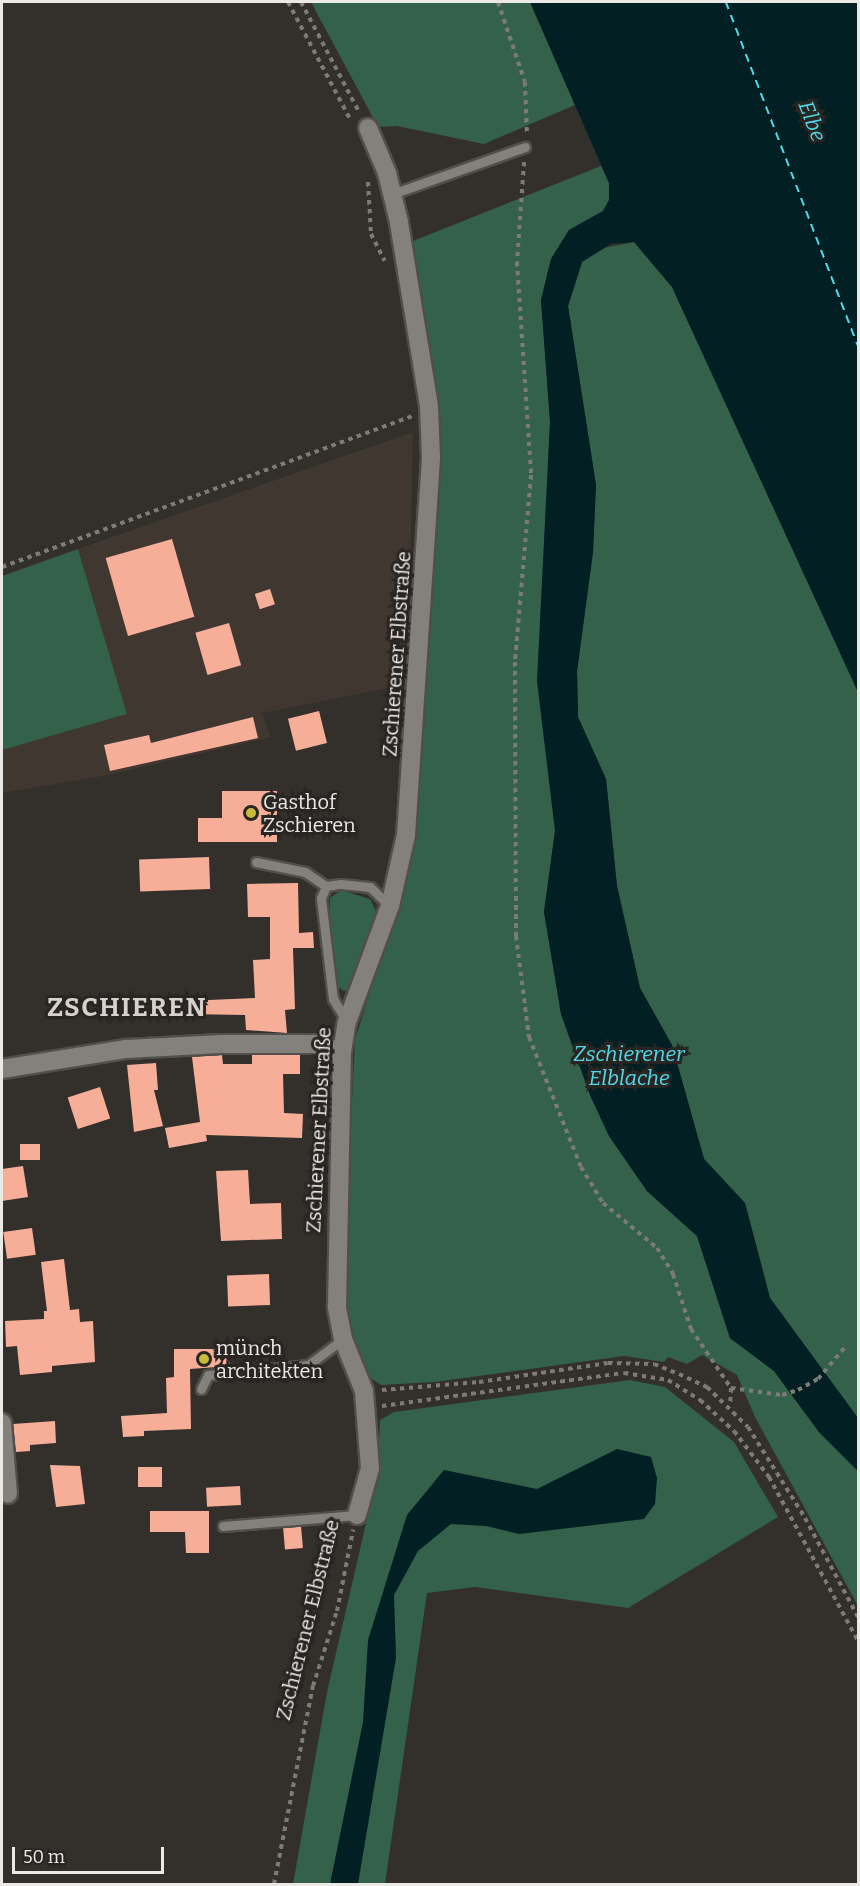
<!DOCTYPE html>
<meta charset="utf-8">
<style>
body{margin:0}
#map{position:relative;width:860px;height:1886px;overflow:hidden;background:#332f2b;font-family:Bitter,serif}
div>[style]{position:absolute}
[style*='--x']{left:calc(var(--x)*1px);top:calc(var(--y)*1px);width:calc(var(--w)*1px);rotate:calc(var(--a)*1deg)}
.built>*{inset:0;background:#403730}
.green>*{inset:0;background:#33614a}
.water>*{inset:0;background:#021f23}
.ferry>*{height:1.5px;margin-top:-0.75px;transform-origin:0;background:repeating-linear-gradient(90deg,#4fdaec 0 8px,transparent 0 14px)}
.building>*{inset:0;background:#f6ae99;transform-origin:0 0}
.path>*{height:4px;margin-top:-2px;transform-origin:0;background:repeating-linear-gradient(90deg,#7e7b77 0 4.5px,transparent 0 9px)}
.roads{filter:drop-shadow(2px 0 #514e4b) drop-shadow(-2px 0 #514e4b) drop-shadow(0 2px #514e4b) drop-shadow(0 -2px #514e4b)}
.service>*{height:9px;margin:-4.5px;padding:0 4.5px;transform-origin:4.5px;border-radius:4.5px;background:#84807c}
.minor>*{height:18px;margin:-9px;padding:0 9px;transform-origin:9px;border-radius:9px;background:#84807c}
.dots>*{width:16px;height:16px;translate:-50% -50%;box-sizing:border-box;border:3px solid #292522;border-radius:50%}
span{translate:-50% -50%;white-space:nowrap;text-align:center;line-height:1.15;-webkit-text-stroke:6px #292522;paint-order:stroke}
.street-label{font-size:20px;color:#ebe9e6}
.poi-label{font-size:20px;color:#ebe9e6}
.left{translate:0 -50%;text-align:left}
.water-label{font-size:21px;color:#4fdaec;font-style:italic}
.district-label{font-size:26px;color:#d6d1cd;font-weight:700;letter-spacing:1.5px}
.frame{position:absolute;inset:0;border:3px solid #ebe9e6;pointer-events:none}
.scale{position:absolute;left:12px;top:1847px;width:152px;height:27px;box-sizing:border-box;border:3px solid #ebe9e6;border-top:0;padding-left:8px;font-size:18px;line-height:21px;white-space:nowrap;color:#ebe9e6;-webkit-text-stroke:4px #292522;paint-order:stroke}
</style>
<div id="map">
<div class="built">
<i style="clip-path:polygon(413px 432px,408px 684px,262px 713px,271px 737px,109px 775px,2px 793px,2px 750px,127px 714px,78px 549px)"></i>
</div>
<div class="green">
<i style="clip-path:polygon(311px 2px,530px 2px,575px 105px,484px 144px,397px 126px,378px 127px)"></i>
<i style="clip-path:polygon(601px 166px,609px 183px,609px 200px,603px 211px,569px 230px,551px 259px,541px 300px,550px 421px,548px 530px,555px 831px,544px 912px,561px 1014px,590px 1095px,609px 1136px,647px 1191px,697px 1236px,730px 1338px,774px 1371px,819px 1432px,858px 1471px,858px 1606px,755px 1417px,737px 1375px,702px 1355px,687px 1364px,668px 1357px,664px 1362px,624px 1356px,435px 1382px,381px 1385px,364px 1374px,347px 1328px,345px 1241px,355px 1040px,408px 868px,424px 687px,438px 458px,430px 350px,413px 241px)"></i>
<i style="clip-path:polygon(634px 242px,672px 287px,858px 692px,858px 1418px,770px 1298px,745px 1203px,704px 1159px,672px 1045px,640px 988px,617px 886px,606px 779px,578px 717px,577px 671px,593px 552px,596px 485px,568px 306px,582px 262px,598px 249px)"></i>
<i style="clip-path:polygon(78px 549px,127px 714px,2px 750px,2px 576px)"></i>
<i style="clip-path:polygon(341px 890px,370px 899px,377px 913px,351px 989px,344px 991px,337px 986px,329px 919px,330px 898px)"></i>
<i style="clip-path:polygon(630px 1380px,665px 1387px,734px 1442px,778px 1517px,628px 1608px,475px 1587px,427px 1593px,385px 1884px,293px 1884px,327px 1692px,377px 1476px,380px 1420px,394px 1412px)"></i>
</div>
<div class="water">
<i style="clip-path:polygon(530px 2px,858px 2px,858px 692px,672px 287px,634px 242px,611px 244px,582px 262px,568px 306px,596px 485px,593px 552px,577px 671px,578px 717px,606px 779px,617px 886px,640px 988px,672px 1045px,704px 1159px,745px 1203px,770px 1298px,858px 1418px,858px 1471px,819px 1432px,774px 1371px,730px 1338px,697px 1236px,647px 1191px,609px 1136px,590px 1095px,561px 1014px,544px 912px,555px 831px,537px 681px,550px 421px,541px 300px,551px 259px,569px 230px,603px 211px,609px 200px,609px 183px)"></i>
<i style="clip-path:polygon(617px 1449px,651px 1457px,657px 1478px,655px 1504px,644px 1519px,519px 1534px,486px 1526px,451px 1524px,418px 1551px,394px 1595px,396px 1658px,358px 1884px,330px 1884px,363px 1722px,368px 1640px,407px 1515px,444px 1470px,537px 1489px)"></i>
</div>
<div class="ferry">
<i style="--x:726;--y:2;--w:368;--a:69"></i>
</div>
<div class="building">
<i style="left:172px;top:539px;width:81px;height:69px;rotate:74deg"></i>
<i style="left:270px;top:589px;width:16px;height:16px;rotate:72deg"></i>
<i style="left:229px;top:623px;width:44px;height:35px;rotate:74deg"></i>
<i style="left:319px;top:711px;width:33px;height:32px;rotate:76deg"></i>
<i style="clip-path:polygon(253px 717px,258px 738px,110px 771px,104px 745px,149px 735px,151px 743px)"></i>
<i style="clip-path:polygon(222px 791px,277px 791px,277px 842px,198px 842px,198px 818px,222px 818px)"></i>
<i style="left:209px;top:857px;width:32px;height:70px;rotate:88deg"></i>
<i style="clip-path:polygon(298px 883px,299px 933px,313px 932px,314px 948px,293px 948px,295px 1009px,285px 1010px,287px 1033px,246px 1030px,245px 1015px,186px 1014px,186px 1001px,255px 998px,253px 960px,270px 959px,270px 917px,248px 917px,247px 884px)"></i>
<i style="clip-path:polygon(222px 1055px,223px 1064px,252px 1064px,252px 1055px,300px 1055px,300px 1074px,283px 1074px,284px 1113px,303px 1114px,302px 1138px,206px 1135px,207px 1141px,169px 1148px,165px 1128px,200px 1122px,192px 1057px)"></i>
<i style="clip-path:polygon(156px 1063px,158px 1090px,154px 1090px,163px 1126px,134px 1132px,127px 1065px)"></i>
<i style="left:100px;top:1087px;width:33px;height:34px;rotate:72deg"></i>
<i style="left:40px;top:1144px;width:16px;height:20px;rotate:90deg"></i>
<i style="clip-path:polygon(23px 1166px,28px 1197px,2px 1201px,2px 1169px)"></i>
<i style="clip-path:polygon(248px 1170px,250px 1204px,281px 1203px,282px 1239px,221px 1241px,216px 1171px)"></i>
<i style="left:32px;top:1228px;width:27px;height:29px;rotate:82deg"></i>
<i style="clip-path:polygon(64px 1259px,70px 1310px,79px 1309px,80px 1322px,93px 1321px,95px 1362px,52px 1366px,52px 1372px,20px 1375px,17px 1346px,6px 1347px,5px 1321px,44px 1319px,44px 1311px,47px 1311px,41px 1262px)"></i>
<i style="left:269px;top:1274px;width:31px;height:42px;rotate:88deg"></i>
<i style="clip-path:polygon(174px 1349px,230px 1349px,230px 1366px,190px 1369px,191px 1429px,144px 1431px,144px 1436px,123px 1437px,121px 1416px,167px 1413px,166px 1378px,174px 1377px)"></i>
<i style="clip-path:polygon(55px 1421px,56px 1443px,30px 1445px,30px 1451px,16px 1452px,13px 1424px)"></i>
<i style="clip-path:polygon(50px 1465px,80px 1466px,85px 1504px,56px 1507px)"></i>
<i style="left:138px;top:1467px;width:24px;height:20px"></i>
<i style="left:240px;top:1486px;width:19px;height:34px;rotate:87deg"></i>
<i style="clip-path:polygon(150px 1511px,209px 1511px,209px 1553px,186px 1553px,185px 1532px,150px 1532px)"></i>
<i style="left:301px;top:1526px;width:22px;height:18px;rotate:85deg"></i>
</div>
<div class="path">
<i style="--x:288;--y:2;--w:135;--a:62.1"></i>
<i style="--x:301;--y:2;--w:124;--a:62.2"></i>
<i style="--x:498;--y:2;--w:84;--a:71.4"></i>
<i style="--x:525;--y:82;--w:52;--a:87.8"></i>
<i style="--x:524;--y:162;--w:100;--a:94"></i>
<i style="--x:517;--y:262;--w:213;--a:86.2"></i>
<i style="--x:531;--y:475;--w:188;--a:94.9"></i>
<i style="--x:515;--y:662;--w:234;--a:89.8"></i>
<i style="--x:516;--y:896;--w:40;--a:90"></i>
<i style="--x:516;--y:936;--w:102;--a:82.7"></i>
<i style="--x:529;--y:1037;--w:140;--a:68.2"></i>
<i style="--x:581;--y:1167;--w:42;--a:58.6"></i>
<i style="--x:603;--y:1203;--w:70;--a:39.8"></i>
<i style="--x:657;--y:1248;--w:31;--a:58"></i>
<i style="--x:673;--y:1274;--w:58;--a:71.9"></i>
<i style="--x:691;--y:1329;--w:71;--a:55.9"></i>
<i style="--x:731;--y:1388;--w:18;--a:93"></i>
<i style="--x:368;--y:182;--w:52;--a:86.7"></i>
<i style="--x:371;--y:234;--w:30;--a:63"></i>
<i style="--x:2;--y:567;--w:437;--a:-20.2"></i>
<i style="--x:731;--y:1388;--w:51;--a:7.8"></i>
<i style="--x:782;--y:1395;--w:17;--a:-17"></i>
<i style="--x:798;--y:1390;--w:23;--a:-29"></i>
<i style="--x:818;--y:1379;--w:42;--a:-49.8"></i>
<i style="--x:382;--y:1390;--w:97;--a:-4.7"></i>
<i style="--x:479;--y:1382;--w:130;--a:-8.4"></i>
<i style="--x:608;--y:1363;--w:46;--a:1.2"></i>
<i style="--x:654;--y:1364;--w:27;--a:22"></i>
<i style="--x:679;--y:1374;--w:31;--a:25"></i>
<i style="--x:707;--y:1387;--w:57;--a:44.3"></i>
<i style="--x:748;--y:1427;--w:107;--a:57.9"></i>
<i style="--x:805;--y:1518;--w:112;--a:61.8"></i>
<i style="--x:382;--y:1406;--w:244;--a:-7.8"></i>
<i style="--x:624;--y:1373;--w:45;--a:9"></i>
<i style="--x:668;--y:1380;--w:38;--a:32"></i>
<i style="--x:700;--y:1400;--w:46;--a:42.4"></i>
<i style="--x:734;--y:1431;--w:58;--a:52.7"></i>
<i style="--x:769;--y:1477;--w:187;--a:61.5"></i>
<i style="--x:274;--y:1884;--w:202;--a:-78.9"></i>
<i style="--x:313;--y:1686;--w:79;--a:-72.3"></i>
<i style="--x:337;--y:1611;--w:83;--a:-78.8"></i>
</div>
<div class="roads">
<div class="service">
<i style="--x:392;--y:194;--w:141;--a:-19.5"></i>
<i style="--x:256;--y:862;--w:50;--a:11.5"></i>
<i style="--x:305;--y:872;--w:25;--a:34"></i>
<i style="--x:347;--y:1022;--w:27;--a:-121"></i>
<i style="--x:333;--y:999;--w:102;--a:-96.8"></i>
<i style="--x:321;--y:898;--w:13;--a:-67"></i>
<i style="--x:326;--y:886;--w:15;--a:-8"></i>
<i style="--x:341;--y:884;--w:29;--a:6"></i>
<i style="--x:370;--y:887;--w:28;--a:44"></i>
<i style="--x:201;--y:1389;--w:16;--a:-63"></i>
<i style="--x:208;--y:1375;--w:100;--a:-5.7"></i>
<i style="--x:308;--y:1365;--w:44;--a:-36.6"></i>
<i style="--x:223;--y:1526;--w:134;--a:-4.7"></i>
</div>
<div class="minor">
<i style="--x:2;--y:1069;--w:126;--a:-9.2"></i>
<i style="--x:126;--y:1049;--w:95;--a:-3"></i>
<i style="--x:221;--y:1044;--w:95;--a:0"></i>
<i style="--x:316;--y:1044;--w:27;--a:17"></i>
<i style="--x:2;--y:1423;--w:71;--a:85.2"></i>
<i style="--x:357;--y:1515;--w:49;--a:-74.5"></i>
<i style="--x:370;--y:1468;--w:77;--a:-94.5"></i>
<i style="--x:364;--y:1391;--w:56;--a:-112"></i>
<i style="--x:343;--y:1339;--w:33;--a:-101"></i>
<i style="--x:337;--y:1307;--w:255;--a:-88.9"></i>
<i style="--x:342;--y:1052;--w:30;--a:-81"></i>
<i style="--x:347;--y:1022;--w:124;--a:-69.7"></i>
<i style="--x:390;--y:906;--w:73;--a:-77.3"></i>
<i style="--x:406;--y:835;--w:378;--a:-86.2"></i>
<i style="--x:431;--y:458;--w:52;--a:-92.2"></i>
<i style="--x:429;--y:406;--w:186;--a:-99.3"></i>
<i style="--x:399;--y:222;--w:50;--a:-103.8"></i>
<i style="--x:387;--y:173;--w:49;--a:-112.9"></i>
</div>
</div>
<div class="dots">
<i style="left:251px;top:813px;background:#c8bb3b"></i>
<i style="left:204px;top:1359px;background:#c8bb3b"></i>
</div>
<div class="street-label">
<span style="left:397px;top:654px;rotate:-86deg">Zschierener Elbstraße</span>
<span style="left:319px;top:1130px;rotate:-87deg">Zschierener Elbstraße</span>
<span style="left:308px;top:1620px;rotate:-76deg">Zschierener Elbstraße</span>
</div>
<div class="poi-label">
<span class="left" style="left:263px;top:814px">Gasthof<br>Zschieren</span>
<span class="left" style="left:216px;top:1360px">münch<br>architekten</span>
</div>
<div class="water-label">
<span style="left:812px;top:121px;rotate:69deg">Elbe</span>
<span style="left:629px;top:1066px">Zschierener<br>Elblache</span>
</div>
<div class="district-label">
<span style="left:127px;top:1008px">ZSCHIEREN</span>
</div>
<div class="frame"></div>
<div class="scale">50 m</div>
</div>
